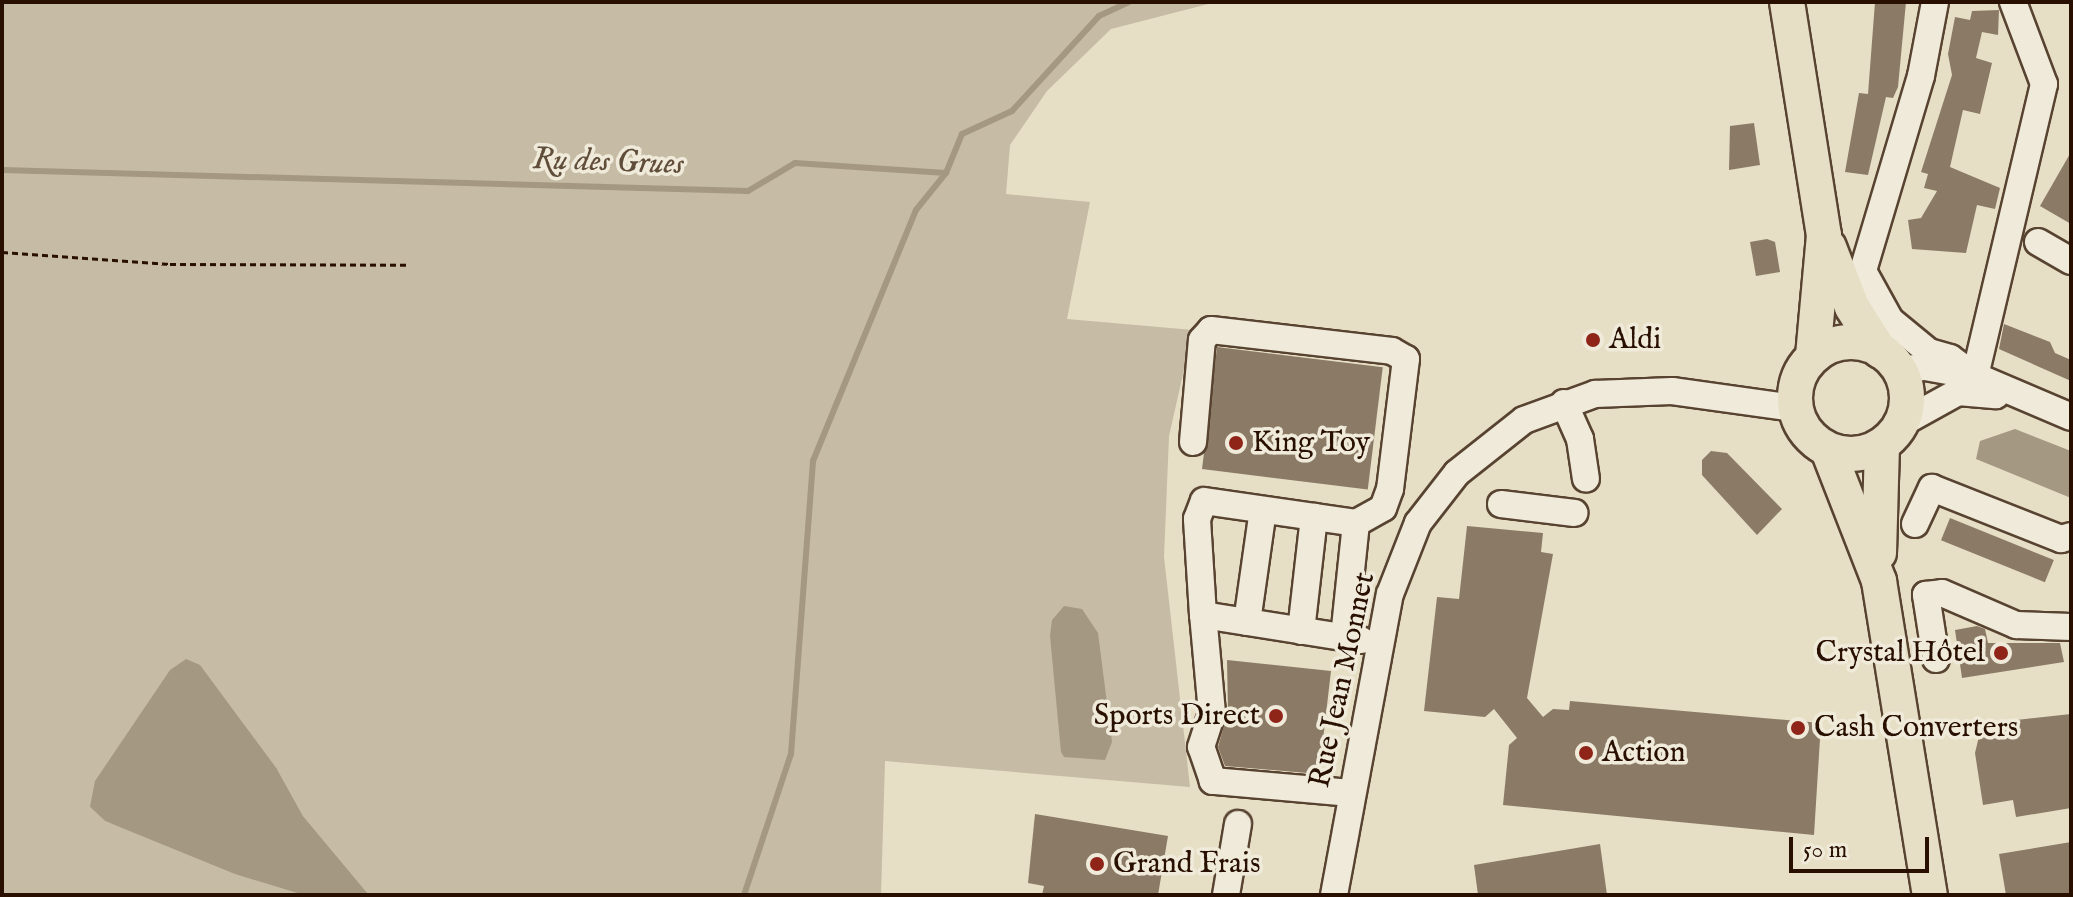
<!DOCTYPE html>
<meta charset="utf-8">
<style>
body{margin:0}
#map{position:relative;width:2073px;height:897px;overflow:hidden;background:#e6dec5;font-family:"IM FELL English",serif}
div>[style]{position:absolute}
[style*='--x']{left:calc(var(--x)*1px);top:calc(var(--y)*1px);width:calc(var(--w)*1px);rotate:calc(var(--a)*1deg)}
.green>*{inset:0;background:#c6bba4}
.water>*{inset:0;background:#a59882}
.stream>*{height:6px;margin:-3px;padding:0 3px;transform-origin:3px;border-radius:3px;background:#a59882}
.building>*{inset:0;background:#8b7b66;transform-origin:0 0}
.path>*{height:3px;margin-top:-1.5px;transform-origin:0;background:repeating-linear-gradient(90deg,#280f00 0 6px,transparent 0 10px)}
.roads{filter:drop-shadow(2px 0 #584331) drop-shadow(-2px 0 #584331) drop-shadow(0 2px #584331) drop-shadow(0 -2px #584331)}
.minor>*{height:26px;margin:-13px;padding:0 13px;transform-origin:13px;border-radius:13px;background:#efead9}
.major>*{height:34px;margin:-17px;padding:0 17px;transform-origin:17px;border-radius:17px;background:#e6dec5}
.major>.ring{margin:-17px;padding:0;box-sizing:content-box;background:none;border:34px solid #e6dec5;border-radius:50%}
.dots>*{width:22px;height:22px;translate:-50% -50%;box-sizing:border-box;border:4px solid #efead9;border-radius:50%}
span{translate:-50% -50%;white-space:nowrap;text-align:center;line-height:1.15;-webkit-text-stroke:7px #efead9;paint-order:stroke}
.poi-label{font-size:30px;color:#280f00}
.left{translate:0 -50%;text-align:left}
.right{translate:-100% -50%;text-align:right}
.street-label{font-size:30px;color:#280f00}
.water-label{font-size:32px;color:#604d3a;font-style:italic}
.frame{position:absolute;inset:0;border:4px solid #280f00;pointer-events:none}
.scale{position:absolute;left:1789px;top:837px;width:140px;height:36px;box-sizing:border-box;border:4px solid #280f00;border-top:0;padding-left:10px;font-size:24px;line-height:28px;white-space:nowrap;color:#280f00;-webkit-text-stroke:6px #efead9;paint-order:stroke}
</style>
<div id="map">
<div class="green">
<i style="clip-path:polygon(2px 2px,1216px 2px,1111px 29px,1047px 91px,1010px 145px,1006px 194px,1090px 202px,1067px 319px,1193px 330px,1169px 436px,1164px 557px,1190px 787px,885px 761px,881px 895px,369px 895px,303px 816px,277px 769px,90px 807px,105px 821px,304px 895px,2px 895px)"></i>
</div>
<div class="water">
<i style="clip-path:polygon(2015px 429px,2071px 451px,2071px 498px,1976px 459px,1980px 441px)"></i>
<i style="clip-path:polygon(1064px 606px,1082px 609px,1098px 633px,1112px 742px,1105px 760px,1064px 757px,1061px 752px,1050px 636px,1052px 620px)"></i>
<i style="clip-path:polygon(186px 659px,200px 665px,277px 769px,303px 816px,369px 895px,304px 895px,235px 874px,105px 821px,90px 807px,95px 781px,170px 670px)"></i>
</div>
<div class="stream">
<i style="--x:2;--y:170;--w:746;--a:1.61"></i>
<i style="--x:748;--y:191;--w:55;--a:-30.8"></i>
<i style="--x:795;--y:163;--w:151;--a:3.8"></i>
<i style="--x:744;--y:895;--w:149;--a:-71.6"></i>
<i style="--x:791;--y:754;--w:294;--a:-85.7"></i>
<i style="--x:813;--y:461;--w:271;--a:-67.7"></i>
<i style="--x:916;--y:210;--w:48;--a:-51"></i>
<i style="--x:946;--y:173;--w:42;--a:-67.7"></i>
<i style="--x:962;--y:134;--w:55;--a:-24.7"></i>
<i style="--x:1012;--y:111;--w:129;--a:-47.5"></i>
<i style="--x:1099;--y:16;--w:33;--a:-25"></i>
</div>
<div class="building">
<i style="clip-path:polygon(1875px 2px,1906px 2px,1898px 87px,1893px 98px,1886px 97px,1868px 175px,1845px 172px,1859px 93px,1868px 94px)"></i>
<i style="clip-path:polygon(1999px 10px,1998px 35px,1982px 32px,1976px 58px,1992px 63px,1980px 114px,1963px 110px,1950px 167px,2000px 188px,1995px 209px,1977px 205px,1966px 253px,1912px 249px,1908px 220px,1921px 218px,1937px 191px,1924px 188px,1928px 174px,1921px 172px,1952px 75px,1948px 54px,1955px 17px,1970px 20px,1972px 11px)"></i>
<i style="clip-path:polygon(1754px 123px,1760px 165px,1729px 170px,1730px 126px)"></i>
<i style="clip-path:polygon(2071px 152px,2071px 224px,2040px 206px)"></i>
<i style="clip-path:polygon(1767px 239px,1775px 242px,1780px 272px,1756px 276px,1750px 242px)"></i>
<i style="clip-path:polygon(2004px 324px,2050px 342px,2055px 353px,2071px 360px,2071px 381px,1999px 349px)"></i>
<i style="left:1217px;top:347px;width:167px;height:123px;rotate:7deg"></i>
<i style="clip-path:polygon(1711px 451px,1727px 453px,1782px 509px,1757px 535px,1702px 475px,1702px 460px)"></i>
<i style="left:1950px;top:518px;width:112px;height:24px;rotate:22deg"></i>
<i style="clip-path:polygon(1467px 526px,1543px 533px,1541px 552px,1553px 554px,1527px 698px,1543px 717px,1553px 709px,1569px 710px,1570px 701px,1821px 723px,1814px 835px,1503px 805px,1509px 745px,1517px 738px,1494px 709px,1485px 717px,1424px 711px,1437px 597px,1459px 599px)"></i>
<i style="clip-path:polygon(1977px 626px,1985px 629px,1988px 643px,2060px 643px,2064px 662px,1962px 678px,1955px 630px)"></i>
<i style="clip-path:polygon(1227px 660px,1331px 671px,1319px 774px,1225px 766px,1218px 747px,1228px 712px)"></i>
<i style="clip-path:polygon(2071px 714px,2071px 808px,2016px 817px,2013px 800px,1983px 805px,1975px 753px,1980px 732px,1990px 723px)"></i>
<i style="clip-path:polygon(1035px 814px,1168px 836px,1158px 895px,1042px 895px,1044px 886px,1028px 883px)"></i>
<i style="clip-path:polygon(2071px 842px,2071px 895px,2006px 895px,1999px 854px)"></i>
<i style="clip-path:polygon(1600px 844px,1607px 895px,1478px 895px,1474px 865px)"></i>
</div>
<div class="path">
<i style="--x:2;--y:252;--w:168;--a:4.1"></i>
<i style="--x:170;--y:264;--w:238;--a:0.2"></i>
</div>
<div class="roads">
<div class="minor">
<i style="--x:1935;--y:2;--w:75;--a:100.7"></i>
<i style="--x:1921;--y:76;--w:203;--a:106.6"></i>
<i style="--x:1863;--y:271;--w:56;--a:61.1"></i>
<i style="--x:1890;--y:320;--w:50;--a:39.4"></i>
<i style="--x:1929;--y:352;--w:22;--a:16"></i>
<i style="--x:1950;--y:358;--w:31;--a:36"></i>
<i style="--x:1975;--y:376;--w:300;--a:-76.7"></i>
<i style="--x:2044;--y:84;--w:88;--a:-110.7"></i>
<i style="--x:2038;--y:242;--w:38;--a:30"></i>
<i style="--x:1899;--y:370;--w:26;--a:-7"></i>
<i style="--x:1925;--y:367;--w:51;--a:10.2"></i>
<i style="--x:1975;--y:376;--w:104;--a:23.1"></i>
<i style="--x:1564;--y:403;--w:39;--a:66"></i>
<i style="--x:1580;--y:439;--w:40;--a:81.5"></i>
<i style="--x:1900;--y:424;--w:66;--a:-28.9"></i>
<i style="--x:1958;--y:392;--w:38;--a:5"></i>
<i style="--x:1193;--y:442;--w:102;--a:-85"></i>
<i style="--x:1202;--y:340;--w:13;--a:-48"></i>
<i style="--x:1211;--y:330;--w:182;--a:6.6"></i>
<i style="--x:1392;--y:351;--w:16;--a:30"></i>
<i style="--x:1406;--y:359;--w:131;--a:97"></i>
<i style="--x:1390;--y:489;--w:20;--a:110"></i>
<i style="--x:1383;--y:508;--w:31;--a:151"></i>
<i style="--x:1356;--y:523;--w:115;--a:96"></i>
<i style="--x:1501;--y:504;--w:74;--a:7"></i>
<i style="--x:1915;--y:524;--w:40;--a:-65"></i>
<i style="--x:1932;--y:488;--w:139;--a:21.6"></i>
<i style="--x:2061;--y:539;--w:10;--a:-17"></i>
<i style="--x:1203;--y:615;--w:96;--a:-93.6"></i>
<i style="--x:1197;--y:519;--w:19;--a:-69"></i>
<i style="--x:1204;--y:501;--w:154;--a:8.2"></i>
<i style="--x:1247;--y:622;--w:113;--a:-81.9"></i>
<i style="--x:1301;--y:631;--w:115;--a:-83.5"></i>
<i style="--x:1936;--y:659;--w:65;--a:-98.9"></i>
<i style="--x:1926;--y:595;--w:16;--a:-7"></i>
<i style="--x:1942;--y:593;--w:81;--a:23.4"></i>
<i style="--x:2016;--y:625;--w:55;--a:2.1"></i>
<i style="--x:1351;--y:793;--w:139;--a:-175"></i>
<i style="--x:1213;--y:781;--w:36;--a:-109"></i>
<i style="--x:1201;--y:747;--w:36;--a:-72"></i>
<i style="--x:1212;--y:713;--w:98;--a:-95.2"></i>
<i style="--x:1203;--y:615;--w:160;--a:9"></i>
<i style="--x:1226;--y:895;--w:72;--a:-80.4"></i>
<i style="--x:1334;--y:895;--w:306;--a:-79.5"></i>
<i style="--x:1390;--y:594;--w:76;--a:-68.5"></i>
<i style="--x:1418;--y:523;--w:63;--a:-52"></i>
<i style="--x:1457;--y:473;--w:85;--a:-38.3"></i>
<i style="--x:1524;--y:420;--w:76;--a:-20.1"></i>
<i style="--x:1595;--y:394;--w:77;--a:-2.2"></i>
<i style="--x:1672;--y:391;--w:124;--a:7.9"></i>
</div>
<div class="major">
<i style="--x:1787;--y:2;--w:236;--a:81"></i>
<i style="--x:1824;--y:235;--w:122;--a:95.2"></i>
<i style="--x:1829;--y:247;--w:64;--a:69"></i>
<i style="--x:1852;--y:307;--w:52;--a:57.5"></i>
<i class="ring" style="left:1795px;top:342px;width:78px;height:78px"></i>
<i style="--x:1828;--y:450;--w:141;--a:68.7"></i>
<i style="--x:1879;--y:581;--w:318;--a:80.8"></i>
<i style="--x:1879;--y:553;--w:108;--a:-88.4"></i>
</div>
</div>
<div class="dots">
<i style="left:1593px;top:340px;background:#8f2418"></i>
<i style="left:1236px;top:443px;background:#8f2418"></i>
<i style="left:2001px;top:653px;background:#8f2418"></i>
<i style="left:1276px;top:716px;background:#8f2418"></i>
<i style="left:1798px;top:728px;background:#8f2418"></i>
<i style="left:1586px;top:753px;background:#8f2418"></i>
<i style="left:1097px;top:864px;background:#8f2418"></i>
</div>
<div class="poi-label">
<span class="left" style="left:1609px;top:340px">Aldi</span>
<span class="left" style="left:1252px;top:443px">King Toy</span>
<span class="right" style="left:1985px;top:653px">Crystal Hôtel</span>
<span class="right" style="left:1260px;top:716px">Sports Direct</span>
<span class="left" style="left:1814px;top:728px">Cash Converters</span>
<span class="left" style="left:1602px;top:753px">Action</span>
<span class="left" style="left:1113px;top:864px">Grand Frais</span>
</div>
<div class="street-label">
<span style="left:1343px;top:680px;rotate:-78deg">Rue Jean Monnet</span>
</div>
<div class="water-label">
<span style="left:608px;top:163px;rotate:2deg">Ru des Grues</span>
</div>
<div class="frame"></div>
<div class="scale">50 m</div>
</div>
